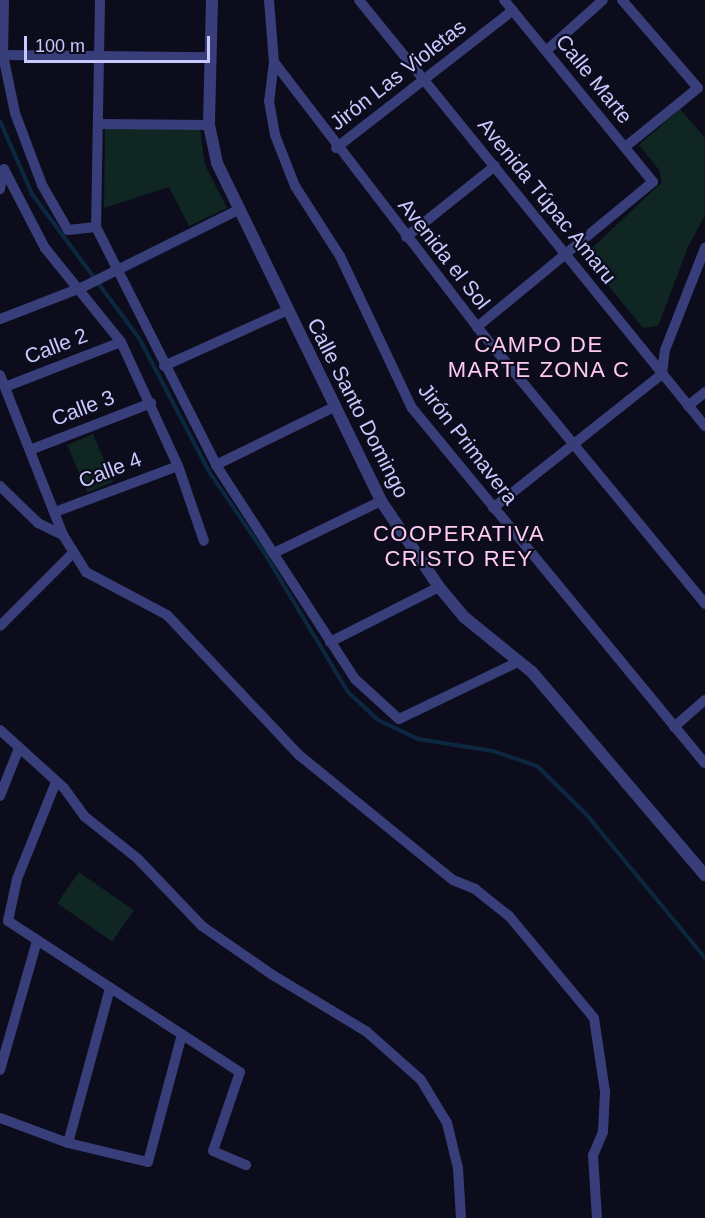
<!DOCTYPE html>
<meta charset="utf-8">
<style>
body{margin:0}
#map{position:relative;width:705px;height:1218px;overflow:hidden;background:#0c0c1c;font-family:Helvetica,sans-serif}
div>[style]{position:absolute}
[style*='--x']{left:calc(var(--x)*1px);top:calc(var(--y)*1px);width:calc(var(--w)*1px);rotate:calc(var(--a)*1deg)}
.green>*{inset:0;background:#0f2622;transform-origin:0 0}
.stream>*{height:4px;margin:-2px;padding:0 2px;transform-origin:2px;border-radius:2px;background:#0c2840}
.minor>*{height:10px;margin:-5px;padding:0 5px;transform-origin:5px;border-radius:5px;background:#383e7a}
.tertiary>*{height:12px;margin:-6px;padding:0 6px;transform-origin:6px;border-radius:6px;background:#383e7a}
span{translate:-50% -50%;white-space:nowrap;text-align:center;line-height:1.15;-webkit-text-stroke:4.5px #0c0c1c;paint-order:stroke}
.street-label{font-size:21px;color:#c8c9fe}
.neighbourhood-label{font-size:22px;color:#fecaf2;letter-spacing:1.5px}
.scale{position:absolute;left:24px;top:36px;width:186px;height:27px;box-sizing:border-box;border:3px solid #c8c9fe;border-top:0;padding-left:8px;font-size:18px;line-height:21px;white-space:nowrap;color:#c8c9fe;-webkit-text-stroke:4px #0c0c1c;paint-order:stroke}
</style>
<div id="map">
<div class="green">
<i style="clip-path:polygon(680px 109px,705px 138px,705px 215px,688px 247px,658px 326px,643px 328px,591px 264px,591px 249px,662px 182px,659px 170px,639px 145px)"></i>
<i style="clip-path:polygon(105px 129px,200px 129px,205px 165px,227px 208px,189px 226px,169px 187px,104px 208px)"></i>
<i style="left:93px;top:434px;width:52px;height:28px;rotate:67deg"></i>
<i style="left:79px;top:872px;width:67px;height:38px;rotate:35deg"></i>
</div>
<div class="stream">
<i style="--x:0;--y:121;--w:80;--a:66.3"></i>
<i style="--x:32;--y:194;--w:179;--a:53.4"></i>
<i style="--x:139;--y:338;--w:153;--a:62.3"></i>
<i style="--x:210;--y:473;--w:98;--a:55.8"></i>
<i style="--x:265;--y:554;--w:161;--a:59"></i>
<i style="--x:348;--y:692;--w:41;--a:43"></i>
<i style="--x:378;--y:720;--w:44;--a:25.4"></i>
<i style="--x:418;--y:739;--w:76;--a:9.1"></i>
<i style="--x:493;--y:751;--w:46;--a:18.8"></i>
<i style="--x:537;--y:766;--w:69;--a:44.4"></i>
<i style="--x:586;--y:814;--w:187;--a:50.4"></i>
</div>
<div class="minor">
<i style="--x:4;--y:0;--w:55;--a:91"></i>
<i style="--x:3;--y:55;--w:59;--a:78.3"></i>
<i style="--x:15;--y:113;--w:77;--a:69.4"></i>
<i style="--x:42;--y:185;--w:52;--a:60"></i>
<i style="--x:68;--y:230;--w:28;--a:-6"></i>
<i style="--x:100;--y:0;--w:227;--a:91"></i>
<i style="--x:96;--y:227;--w:267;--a:63.2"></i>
<i style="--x:216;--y:465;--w:255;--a:57"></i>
<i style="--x:355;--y:679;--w:59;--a:42.3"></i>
<i style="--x:399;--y:719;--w:134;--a:-25.6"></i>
<i style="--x:269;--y:0;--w:62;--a:85.4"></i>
<i style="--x:274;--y:62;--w:39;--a:97"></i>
<i style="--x:269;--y:101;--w:35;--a:80"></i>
<i style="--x:275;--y:135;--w:55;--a:68.6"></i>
<i style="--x:295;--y:186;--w:83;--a:57.3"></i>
<i style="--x:340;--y:256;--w:168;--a:64.7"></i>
<i style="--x:412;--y:408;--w:460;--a:50.5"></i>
<i style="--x:359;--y:0;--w:549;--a:50.92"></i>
<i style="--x:622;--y:0;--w:116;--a:49.2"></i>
<i style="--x:698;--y:88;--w:94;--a:141.1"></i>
<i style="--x:546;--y:51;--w:76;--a:-41.8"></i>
<i style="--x:3;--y:55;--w:208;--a:0.6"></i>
<i style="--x:274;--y:62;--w:334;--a:52.5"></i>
<i style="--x:477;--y:327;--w:359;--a:50.5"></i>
<i style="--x:99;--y:124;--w:110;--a:0.5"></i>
<i style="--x:336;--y:148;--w:224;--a:-37.9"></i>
<i style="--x:4;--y:169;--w:89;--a:62.6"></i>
<i style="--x:45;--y:248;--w:121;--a:51"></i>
<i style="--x:121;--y:342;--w:136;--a:65.3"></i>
<i style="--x:178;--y:466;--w:79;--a:70.9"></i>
<i style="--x:0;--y:189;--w:20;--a:-79"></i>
<i style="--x:406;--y:237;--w:114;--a:-38.6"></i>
<i style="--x:0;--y:319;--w:89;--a:-21.1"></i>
<i style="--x:83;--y:287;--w:173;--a:-26.4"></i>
<i style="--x:477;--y:327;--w:228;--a:-39.5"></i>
<i style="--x:653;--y:182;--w:235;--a:-129.3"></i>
<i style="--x:164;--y:366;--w:136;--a:-24.3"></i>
<i style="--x:0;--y:375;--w:172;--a:68.5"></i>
<i style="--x:63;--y:535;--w:44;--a:58.1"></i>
<i style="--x:86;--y:572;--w:92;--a:28"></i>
<i style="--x:167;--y:615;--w:192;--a:46.7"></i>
<i style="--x:299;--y:755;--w:198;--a:39.1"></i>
<i style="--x:453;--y:880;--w:24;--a:22"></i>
<i style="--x:475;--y:889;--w:43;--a:38.5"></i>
<i style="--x:509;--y:916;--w:133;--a:50.2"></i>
<i style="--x:594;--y:1018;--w:75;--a:81.5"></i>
<i style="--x:605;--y:1092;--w:40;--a:92.9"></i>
<i style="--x:603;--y:1132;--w:25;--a:113"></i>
<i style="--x:593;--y:1155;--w:63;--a:86.4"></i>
<i style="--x:5;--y:387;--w:124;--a:-21.2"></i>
<i style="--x:688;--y:406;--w:22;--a:-39"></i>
<i style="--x:30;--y:450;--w:130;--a:-21.2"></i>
<i style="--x:216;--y:465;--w:131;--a:-26.2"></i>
<i style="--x:0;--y:486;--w:53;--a:44.2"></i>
<i style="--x:38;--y:523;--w:28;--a:26"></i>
<i style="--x:493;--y:508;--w:216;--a:-38.4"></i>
<i style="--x:662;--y:374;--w:24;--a:-83"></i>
<i style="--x:665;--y:350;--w:110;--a:-68.6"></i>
<i style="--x:55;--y:512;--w:131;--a:-20.5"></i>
<i style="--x:276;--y:552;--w:117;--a:-25.9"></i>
<i style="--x:0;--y:626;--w:102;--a:-45"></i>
<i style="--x:330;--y:642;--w:122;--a:-26.8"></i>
<i style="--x:674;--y:727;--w:41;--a:-41.1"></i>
<i style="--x:0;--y:730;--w:86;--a:42.2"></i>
<i style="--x:64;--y:788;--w:34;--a:54"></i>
<i style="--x:84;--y:816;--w:69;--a:38.5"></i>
<i style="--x:138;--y:859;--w:93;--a:46.3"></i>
<i style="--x:202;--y:926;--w:84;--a:34.8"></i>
<i style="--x:271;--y:974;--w:112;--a:31.1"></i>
<i style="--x:367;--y:1032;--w:72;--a:41.6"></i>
<i style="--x:421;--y:1080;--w:50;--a:58.8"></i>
<i style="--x:447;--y:1123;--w:46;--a:76.3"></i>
<i style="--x:458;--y:1168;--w:50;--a:86.6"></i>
<i style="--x:56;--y:782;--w:105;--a:111.9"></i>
<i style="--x:17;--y:879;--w:43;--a:102.1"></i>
<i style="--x:8;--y:921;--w:277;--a:33.1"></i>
<i style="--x:240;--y:1072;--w:83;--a:108.9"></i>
<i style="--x:213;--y:1151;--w:36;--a:23"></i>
<i style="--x:0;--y:796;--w:52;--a:-68.4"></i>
<i style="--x:0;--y:1070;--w:134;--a:-74"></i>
<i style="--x:0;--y:1118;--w:72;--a:20.2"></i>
<i style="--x:68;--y:1143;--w:82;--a:13.4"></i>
<i style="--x:148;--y:1162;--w:132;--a:-75.1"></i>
<i style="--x:68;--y:1143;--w:161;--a:-74.8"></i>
</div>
<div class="tertiary">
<i style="--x:212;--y:0;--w:125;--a:91.4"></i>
<i style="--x:209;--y:125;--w:39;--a:78"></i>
<i style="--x:217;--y:163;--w:376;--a:64.1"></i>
<i style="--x:381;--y:501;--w:104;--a:56"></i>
<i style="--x:439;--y:587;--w:39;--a:50"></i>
<i style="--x:464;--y:617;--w:87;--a:39"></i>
<i style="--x:532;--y:672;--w:267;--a:49.6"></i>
</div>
<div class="street-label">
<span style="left:398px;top:75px;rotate:-38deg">Jirón Las Violetas</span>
<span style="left:594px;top:79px;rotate:51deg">Calle Marte</span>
<span style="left:547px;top:201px;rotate:51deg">Avenida Túpac Amaru</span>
<span style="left:444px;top:254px;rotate:52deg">Avenida el Sol</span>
<span style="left:56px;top:346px;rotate:-21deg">Calle 2</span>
<span style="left:83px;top:408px;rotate:-21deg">Calle 3</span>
<span style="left:358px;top:408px;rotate:63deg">Calle Santo Domingo</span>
<span style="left:468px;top:444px;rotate:52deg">Jirón Primavera</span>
<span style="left:110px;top:470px;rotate:-21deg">Calle 4</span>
</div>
<div class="neighbourhood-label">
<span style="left:539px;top:357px">CAMPO DE<br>MARTE ZONA C</span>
<span style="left:459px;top:546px">COOPERATIVA<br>CRISTO REY</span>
</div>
<div class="scale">100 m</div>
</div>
